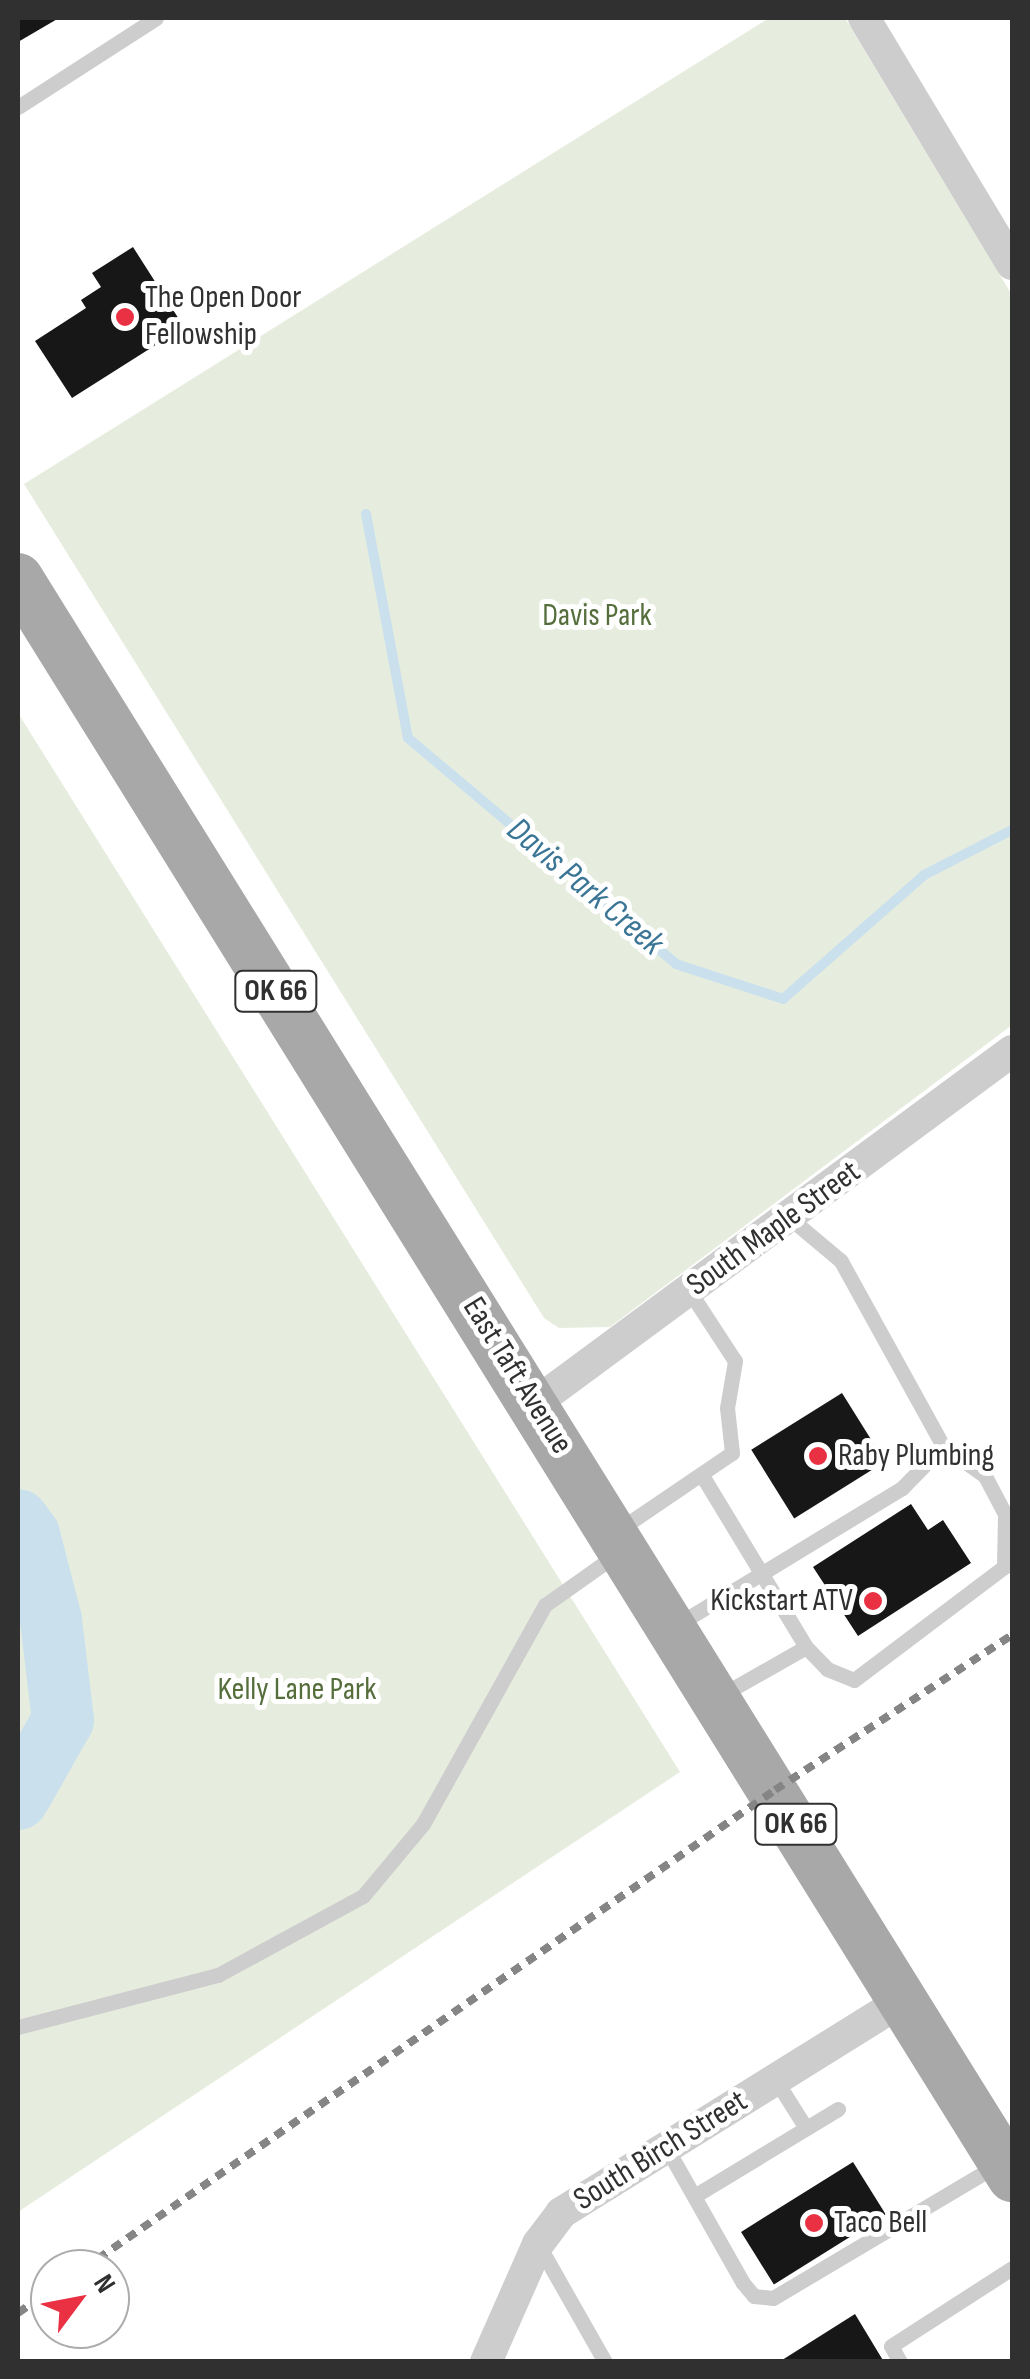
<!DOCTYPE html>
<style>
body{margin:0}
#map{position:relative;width:1030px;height:2379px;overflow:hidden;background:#fff;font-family:"Sofia Sans Condensed",sans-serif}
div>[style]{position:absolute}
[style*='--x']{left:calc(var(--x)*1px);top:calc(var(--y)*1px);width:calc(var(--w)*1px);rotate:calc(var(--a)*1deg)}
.green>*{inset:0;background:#e7edde}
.stream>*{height:10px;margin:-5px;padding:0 5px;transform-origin:5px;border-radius:5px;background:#cae1ed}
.river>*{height:62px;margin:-31px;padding:0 31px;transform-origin:31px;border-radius:31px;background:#cae1ed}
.building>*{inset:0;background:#171717;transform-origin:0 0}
.lane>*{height:15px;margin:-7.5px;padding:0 7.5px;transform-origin:7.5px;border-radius:7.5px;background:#cdcdcd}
.street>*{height:32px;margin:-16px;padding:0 16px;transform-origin:16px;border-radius:16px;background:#cdcdcd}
.primary>*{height:50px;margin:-25px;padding:0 25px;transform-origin:25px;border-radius:25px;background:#a8a8a8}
.rail>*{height:8px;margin-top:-4px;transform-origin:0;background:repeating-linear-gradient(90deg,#858585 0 10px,transparent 0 18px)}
.dots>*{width:28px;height:28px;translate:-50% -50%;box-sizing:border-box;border:5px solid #fff;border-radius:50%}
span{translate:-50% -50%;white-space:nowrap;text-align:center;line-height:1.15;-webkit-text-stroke:10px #fff;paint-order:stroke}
.shield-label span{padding:2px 8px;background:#fff;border:2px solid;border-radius:8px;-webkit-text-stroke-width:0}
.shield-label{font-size:30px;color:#303030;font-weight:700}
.poi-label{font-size:32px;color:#303030}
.left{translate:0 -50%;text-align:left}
.right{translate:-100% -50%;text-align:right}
.park-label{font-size:32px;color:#556e3c}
.street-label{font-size:32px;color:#303030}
.water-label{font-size:35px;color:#3b7595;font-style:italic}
.frame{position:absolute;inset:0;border:20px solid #303030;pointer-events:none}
.north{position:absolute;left:30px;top:2249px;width:100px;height:100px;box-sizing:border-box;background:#fff;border:2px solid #acacac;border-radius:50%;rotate:58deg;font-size:28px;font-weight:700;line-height:40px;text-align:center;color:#303030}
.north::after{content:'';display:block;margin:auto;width:35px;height:45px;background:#ea3043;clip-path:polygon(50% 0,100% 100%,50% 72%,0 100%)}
</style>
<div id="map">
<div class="green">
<i style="clip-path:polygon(769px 18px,845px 18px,1012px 295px,1012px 1025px,610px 1327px,559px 1328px,544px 1318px,24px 484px)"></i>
<i style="clip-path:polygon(18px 713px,680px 1772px,18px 2212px)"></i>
</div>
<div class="stream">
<i style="--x:366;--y:514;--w:228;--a:79.4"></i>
<i style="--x:408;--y:738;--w:351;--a:40.1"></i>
<i style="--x:676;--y:964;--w:113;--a:18.1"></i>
<i style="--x:783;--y:999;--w:188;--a:-41.3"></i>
<i style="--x:924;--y:875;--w:99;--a:-27.1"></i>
</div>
<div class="river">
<i style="--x:18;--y:1520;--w:19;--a:54"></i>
<i style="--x:29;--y:1535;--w:88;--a:75.5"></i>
<i style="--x:51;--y:1620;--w:101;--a:83.2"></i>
<i style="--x:63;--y:1720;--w:91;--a:119.7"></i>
</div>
<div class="building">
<i style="clip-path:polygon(18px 18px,59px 18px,18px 42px)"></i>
<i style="clip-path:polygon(133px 247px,184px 327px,72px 398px,35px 341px,86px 308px,81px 300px,101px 287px,92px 273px)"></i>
<i style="left:842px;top:1393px;width:81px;height:107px;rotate:58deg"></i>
<i style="clip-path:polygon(911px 1504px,928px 1530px,943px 1520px,971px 1563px,858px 1636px,813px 1567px)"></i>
<i style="left:853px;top:2162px;width:62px;height:132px;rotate:58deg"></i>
<i style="clip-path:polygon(855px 2314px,884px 2362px,779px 2362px)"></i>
</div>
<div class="lane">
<i style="--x:18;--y:107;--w:164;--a:-32.8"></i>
<i style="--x:703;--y:1477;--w:199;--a:58.8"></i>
<i style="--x:806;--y:1647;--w:30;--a:46"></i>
<i style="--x:827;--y:1669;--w:29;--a:22"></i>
<i style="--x:854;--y:1680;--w:188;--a:-37"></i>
<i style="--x:1004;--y:1567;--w:53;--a:-88.9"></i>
<i style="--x:1005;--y:1514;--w:43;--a:-117.8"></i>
<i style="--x:985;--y:1476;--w:52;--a:-144.5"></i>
<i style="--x:620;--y:1529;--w:135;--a:-34.2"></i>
<i style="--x:732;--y:1453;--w:45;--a:-96.3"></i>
<i style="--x:727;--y:1408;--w:48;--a:-80.3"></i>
<i style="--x:735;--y:1361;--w:82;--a:-123.1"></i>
<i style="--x:675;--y:1626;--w:266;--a:-31.3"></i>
<i style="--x:902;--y:1488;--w:59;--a:-45.7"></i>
<i style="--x:943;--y:1446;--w:211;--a:-118.9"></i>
<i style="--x:841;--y:1261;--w:65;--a:-140"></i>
<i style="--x:718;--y:1697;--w:101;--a:-29.6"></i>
<i style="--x:18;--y:2027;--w:207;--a:-14.6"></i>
<i style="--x:218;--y:1975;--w:165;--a:-28.6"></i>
<i style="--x:363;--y:1896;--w:94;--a:-50.2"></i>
<i style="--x:423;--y:1824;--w:251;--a:-60.9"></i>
<i style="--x:545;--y:1605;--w:88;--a:-35.3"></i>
<i style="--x:775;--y:2079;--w:58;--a:57.7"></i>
<i style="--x:666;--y:2147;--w:156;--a:60.5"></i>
<i style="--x:743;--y:2283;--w:17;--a:50"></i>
<i style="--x:754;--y:2296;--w:19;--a:6"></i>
<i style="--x:773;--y:2298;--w:258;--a:-30.7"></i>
<i style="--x:696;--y:2195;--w:166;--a:-31.2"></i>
<i style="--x:538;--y:2244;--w:136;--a:60.4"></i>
<i style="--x:900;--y:2362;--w:18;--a:-119"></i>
<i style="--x:891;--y:2346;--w:144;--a:-32.8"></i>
</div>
<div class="street">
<i style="--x:864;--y:18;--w:287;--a:59"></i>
<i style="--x:534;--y:1404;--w:594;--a:-36.45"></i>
<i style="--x:486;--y:2362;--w:129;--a:-66.2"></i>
<i style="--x:538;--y:2244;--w:39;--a:-53"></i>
<i style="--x:561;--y:2213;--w:403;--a:-31.9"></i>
</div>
<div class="primary">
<i style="--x:18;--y:578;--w:1883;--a:58.13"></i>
</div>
<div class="rail">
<i style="--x:83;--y:2269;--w:842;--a:-34.69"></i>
<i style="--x:775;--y:1790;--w:283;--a:-33.2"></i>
<i style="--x:18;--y:2313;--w:39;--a:-35"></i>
</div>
<div class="dots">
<i style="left:125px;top:317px;background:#ea3043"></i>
<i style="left:818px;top:1456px;background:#ea3043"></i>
<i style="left:873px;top:1601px;background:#ea3043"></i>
<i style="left:814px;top:2223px;background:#ea3043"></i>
</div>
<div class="shield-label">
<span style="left:276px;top:991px">OK 66</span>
<span style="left:796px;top:1824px">OK 66</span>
</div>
<div class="poi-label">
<span class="left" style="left:145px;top:317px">The Open Door<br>Fellowship</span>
<span class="left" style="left:838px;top:1456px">Raby Plumbing</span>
<span class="right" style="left:853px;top:1601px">Kickstart ATV</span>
<span class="left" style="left:834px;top:2223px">Taco Bell</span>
</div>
<div class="park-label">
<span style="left:597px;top:616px">Davis Park</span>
<span style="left:297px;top:1690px">Kelly Lane Park</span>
</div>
<div class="street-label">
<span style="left:774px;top:1229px;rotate:-36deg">South Maple Street</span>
<span style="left:517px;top:1376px;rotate:58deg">East Taft Avenue</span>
<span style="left:661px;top:2151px;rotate:-32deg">South Birch Street</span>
</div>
<div class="water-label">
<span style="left:585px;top:887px;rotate:40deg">Davis Park Creek</span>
</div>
<div class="frame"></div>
<div class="north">N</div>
</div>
